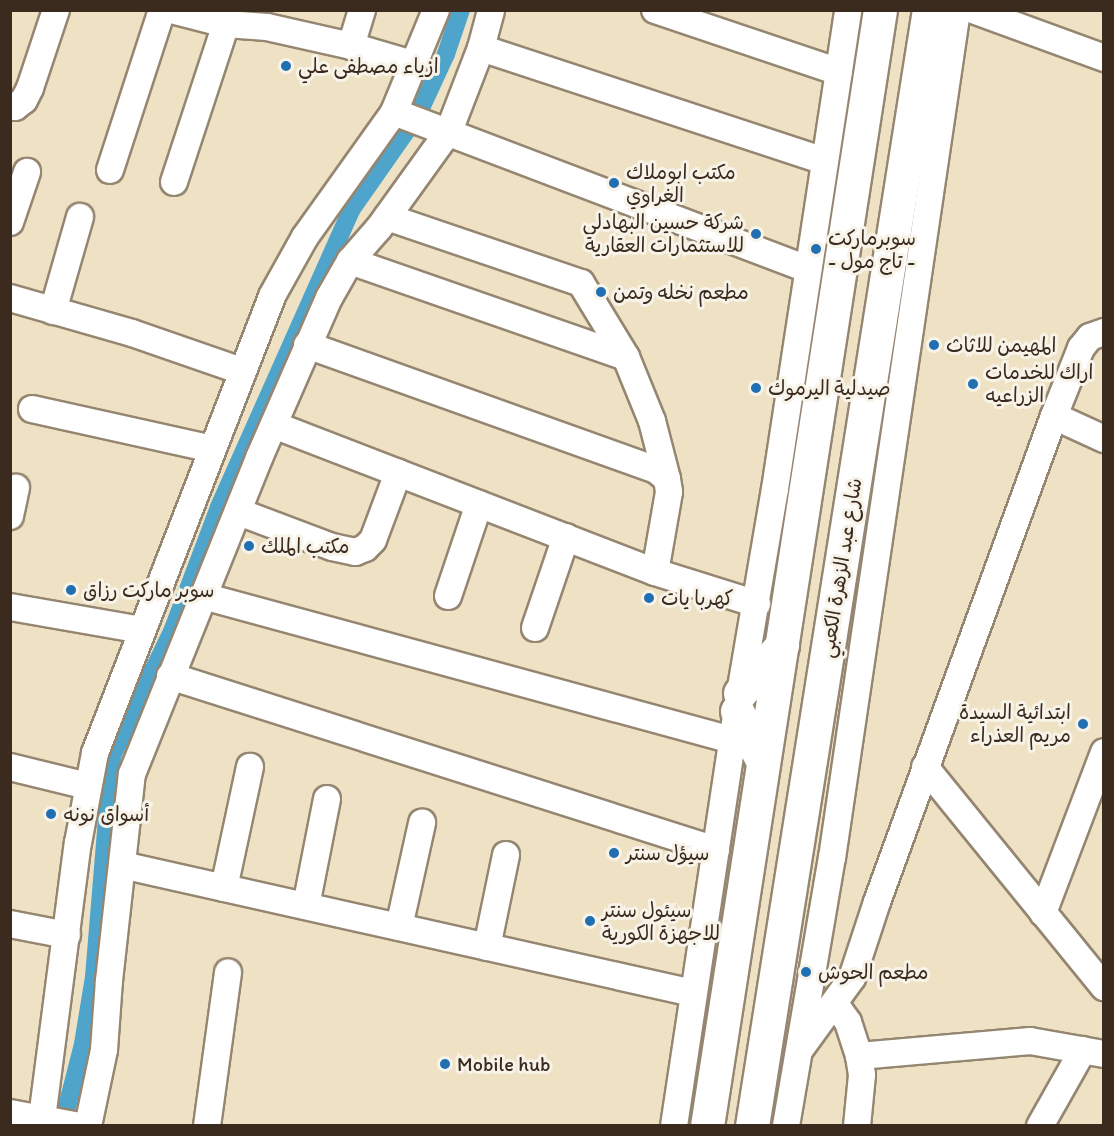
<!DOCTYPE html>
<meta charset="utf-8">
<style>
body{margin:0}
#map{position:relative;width:1114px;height:1136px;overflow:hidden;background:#efe2c4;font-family:Itim,"Playpen Sans Arabic",sans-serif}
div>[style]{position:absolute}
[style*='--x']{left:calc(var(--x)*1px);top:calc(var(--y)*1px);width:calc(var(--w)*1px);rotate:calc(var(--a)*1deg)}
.canal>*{height:18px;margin:-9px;padding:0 9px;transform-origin:9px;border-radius:9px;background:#4ea4cb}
.roads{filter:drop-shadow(2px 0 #958671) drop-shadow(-2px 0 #958671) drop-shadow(0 2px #958671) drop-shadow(0 -2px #958671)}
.minor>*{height:26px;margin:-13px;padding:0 13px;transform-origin:13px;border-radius:13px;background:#fff}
.major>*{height:33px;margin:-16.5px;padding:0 16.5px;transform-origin:16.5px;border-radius:16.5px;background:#fff}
.dots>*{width:16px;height:16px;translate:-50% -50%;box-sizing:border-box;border:3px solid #f7f3e8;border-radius:50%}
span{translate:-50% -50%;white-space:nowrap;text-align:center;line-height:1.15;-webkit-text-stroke:6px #f7f3e8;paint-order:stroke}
.poi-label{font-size:20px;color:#3b2a1e}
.left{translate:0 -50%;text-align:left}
.right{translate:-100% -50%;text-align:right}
.street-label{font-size:20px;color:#3b2a1e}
.frame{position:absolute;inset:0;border:12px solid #3b2a1e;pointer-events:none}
</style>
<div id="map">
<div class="canal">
<i style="--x:422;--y:106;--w:57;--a:-65.2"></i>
<i style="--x:446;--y:54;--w:46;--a:-71.2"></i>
<i style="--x:62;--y:1126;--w:85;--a:-75.6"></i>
<i style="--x:83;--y:1044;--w:68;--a:-80.7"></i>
<i style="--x:94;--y:977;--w:222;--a:-85.3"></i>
<i style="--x:112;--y:756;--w:141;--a:-64.3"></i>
<i style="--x:173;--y:629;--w:130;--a:-69.3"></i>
<i style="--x:219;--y:507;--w:325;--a:-66"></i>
<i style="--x:351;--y:210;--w:98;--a:-55"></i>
</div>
<div class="roads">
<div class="minor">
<i style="--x:171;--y:10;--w:57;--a:14.3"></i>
<i style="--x:226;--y:24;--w:41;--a:4.2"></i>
<i style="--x:267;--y:27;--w:86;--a:12.7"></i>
<i style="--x:351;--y:46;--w:64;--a:16.4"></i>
<i style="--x:655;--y:10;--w:194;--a:18.6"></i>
<i style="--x:973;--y:10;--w:140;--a:20.1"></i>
<i style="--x:351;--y:46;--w:38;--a:-73"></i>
<i style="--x:481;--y:48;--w:362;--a:18.2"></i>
<i style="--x:10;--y:107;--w:5;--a:0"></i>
<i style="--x:15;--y:107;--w:11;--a:-38"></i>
<i style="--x:24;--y:100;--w:13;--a:-63"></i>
<i style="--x:30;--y:88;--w:82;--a:-71.6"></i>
<i style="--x:394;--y:112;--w:443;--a:20.8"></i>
<i style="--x:110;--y:170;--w:168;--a:-72"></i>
<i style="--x:174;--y:182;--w:166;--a:-71.8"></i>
<i style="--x:387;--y:217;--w:205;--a:18.8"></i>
<i style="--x:581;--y:283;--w:87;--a:58.7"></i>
<i style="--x:626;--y:357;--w:69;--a:67.9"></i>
<i style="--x:652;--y:421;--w:60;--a:75.5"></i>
<i style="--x:10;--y:222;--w:53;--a:-71.2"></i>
<i style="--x:350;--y:261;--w:292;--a:19.2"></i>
<i style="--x:10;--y:298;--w:127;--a:16"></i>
<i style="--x:132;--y:333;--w:116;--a:19.1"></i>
<i style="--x:53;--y:311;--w:98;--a:-74"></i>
<i style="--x:307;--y:345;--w:371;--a:19.7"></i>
<i style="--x:656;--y:470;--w:14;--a:39"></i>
<i style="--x:667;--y:479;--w:13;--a:81"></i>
<i style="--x:669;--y:492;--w:81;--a:99.9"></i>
<i style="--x:32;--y:409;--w:185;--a:12.5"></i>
<i style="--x:1054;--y:416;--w:55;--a:24.7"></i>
<i style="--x:274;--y:425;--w:408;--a:21.1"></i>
<i style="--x:655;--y:572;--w:107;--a:17.4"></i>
<i style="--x:239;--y:512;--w:99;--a:20.6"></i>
<i style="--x:332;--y:547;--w:24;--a:12"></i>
<i style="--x:355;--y:552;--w:11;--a:-22"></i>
<i style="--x:365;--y:548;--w:11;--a:-45"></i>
<i style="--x:373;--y:540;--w:72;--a:-69.5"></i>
<i style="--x:10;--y:516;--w:29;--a:-78"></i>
<i style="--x:203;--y:596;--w:548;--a:15.23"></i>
<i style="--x:448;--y:596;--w:97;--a:-71.4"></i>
<i style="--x:10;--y:607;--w:134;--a:9.9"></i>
<i style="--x:535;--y:628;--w:96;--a:-71.2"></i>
<i style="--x:170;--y:676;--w:573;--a:17.68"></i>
<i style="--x:10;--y:767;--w:80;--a:13.7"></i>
<i style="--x:925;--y:767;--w:284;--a:50.9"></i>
<i style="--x:122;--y:865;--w:585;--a:12.64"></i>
<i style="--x:224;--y:888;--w:124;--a:-77.9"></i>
<i style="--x:306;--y:906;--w:109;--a:-78.9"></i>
<i style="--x:1043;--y:913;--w:172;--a:-69.2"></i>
<i style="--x:10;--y:924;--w:58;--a:10.9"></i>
<i style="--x:399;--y:927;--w:107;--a:-77.5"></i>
<i style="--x:487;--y:947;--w:94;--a:-78.3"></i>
<i style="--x:835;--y:1004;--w:22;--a:54"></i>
<i style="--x:848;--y:1022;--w:36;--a:72"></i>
<i style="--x:859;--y:1056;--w:19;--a:81"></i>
<i style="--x:862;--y:1075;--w:51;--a:95.6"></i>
<i style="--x:801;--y:1048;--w:87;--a:-53.9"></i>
<i style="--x:852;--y:978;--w:80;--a:-71.8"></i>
<i style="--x:877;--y:902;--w:517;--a:-69.99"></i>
<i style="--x:1054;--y:416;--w:73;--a:-68.3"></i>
<i style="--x:1081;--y:348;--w:14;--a:-51"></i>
<i style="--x:1090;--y:337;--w:15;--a:-20"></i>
<i style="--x:859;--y:1056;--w:172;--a:-5"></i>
<i style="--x:1030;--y:1041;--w:75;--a:10"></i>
<i style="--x:10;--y:1113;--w:71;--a:10.5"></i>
<i style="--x:41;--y:1126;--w:285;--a:-82.6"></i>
<i style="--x:78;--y:843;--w:92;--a:-79.3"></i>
<i style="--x:95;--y:753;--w:490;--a:-68.8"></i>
<i style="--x:272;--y:296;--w:68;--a:-60.8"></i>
<i style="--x:305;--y:237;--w:153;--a:-54.5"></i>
<i style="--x:394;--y:112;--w:110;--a:-67.6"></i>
<i style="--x:88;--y:1126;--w:78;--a:-78.1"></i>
<i style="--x:104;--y:1050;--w:69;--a:-85.9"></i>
<i style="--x:109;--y:981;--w:208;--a:-83.7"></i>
<i style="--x:132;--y:774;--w:341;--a:-68.1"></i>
<i style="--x:259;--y:458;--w:175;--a:-66.4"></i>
<i style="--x:329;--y:298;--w:43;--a:-60.4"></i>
<i style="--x:350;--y:261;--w:44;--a:-48.7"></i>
<i style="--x:379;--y:228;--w:120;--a:-54.2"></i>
<i style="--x:449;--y:131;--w:89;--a:-68.9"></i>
<i style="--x:481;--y:48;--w:39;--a:-75"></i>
<i style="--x:207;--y:1126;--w:155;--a:-82.2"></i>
<i style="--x:674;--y:1126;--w:420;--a:-81.4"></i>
<i style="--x:737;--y:711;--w:225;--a:-80.3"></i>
<i style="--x:775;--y:489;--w:485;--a:-81.3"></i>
<i style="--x:786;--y:1126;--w:272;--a:-80.3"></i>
<i style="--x:832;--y:858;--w:857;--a:-81.61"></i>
<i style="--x:1040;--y:1126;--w:87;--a:-60.5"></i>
</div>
<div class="major">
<i style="--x:740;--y:693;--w:64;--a:-48.8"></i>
<i style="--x:737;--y:711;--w:57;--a:63"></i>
<i style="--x:707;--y:1126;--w:1129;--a:-81.19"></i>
<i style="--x:752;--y:1126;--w:1130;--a:-80.99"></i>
</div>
</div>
<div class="dots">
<i style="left:286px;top:66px;background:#1f6fb2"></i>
<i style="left:614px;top:183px;background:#1f6fb2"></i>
<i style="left:756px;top:234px;background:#1f6fb2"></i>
<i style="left:816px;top:249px;background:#1f6fb2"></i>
<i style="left:601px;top:292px;background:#1f6fb2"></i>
<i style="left:934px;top:345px;background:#1f6fb2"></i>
<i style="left:973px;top:384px;background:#1f6fb2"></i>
<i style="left:756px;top:388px;background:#1f6fb2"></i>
<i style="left:249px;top:546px;background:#1f6fb2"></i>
<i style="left:71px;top:590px;background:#1f6fb2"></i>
<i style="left:649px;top:598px;background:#1f6fb2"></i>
<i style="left:1083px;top:724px;background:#1f6fb2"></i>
<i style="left:51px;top:814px;background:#1f6fb2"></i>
<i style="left:614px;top:853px;background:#1f6fb2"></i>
<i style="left:590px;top:921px;background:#1f6fb2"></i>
<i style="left:806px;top:972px;background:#1f6fb2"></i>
<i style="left:445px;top:1064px;background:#1f6fb2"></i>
</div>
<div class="poi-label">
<span class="left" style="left:298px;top:66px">ازياء مصطفى علي</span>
<span class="left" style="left:626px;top:184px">مكتب ابوملاك<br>الغراوي</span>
<span class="right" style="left:744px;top:234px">شركة حسين البهادلي<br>للاستثمارات العقارية</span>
<span class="left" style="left:828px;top:250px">سوبرماركت<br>- تاج مول -</span>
<span class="left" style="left:613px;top:292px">مطعم نخله وتمن</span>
<span class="left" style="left:946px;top:345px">المهيمن للاثاث</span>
<span class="left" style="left:985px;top:384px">اراك للخدمات<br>الزراعيه</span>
<span class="left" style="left:768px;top:388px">صيدلية اليرموك</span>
<span class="left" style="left:261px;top:546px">مكتب الملك</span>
<span class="left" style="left:83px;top:590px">سوبر ماركت رزاق</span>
<span class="left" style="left:661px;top:598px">كهربا يات</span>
<span class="right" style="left:1071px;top:724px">ابتدائية السيدة<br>مريم العذراء</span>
<span class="left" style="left:63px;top:814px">أسواق نونه</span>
<span class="left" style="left:626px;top:853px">سيؤل سنتر</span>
<span class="left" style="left:602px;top:922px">سيئول سنتر<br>للاجهزة الكورية</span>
<span class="left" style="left:818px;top:972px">مطعم الحوش</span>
<span class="left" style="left:457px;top:1064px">Mobile hub</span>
</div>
<div class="street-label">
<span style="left:841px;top:568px;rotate:-81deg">شارع عبد الزهرة الكعبي</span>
</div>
<div class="frame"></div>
</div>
